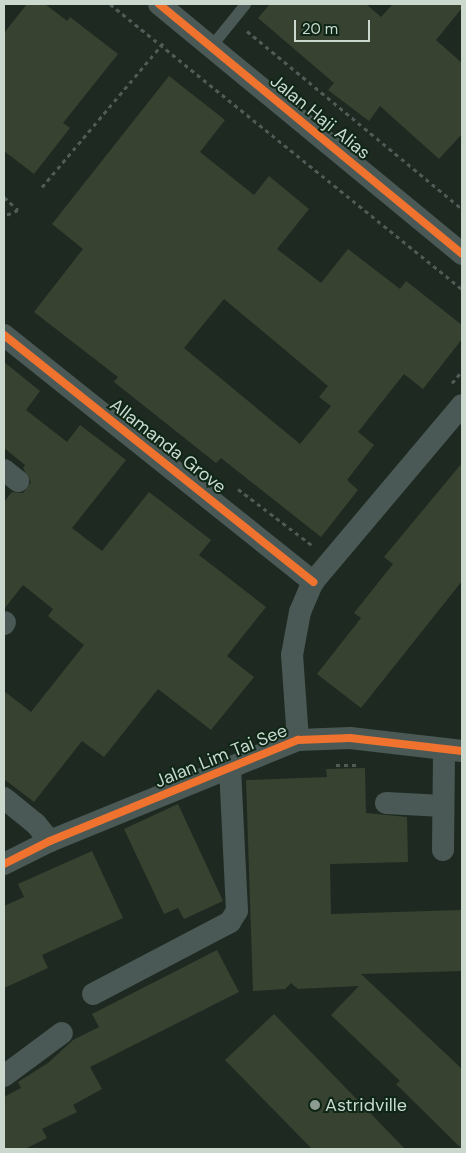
<!DOCTYPE html>
<style>
body{margin:0}
#map{position:relative;width:466px;height:1153px;overflow:hidden;background:#1e2a21;font-family:"DM Sans",sans-serif}
div>[style]{position:absolute}
[style*='--x']{left:calc(var(--x)*1px);top:calc(var(--y)*1px);width:calc(var(--w)*1px);rotate:calc(var(--a)*1deg)}
.building>*{inset:0;background:#384231}
.path>*{height:3px;margin-top:-1.5px;transform-origin:0;background:repeating-linear-gradient(90deg,#4e5b57 0 4px,transparent 0 8px)}
.service>*{height:11px;margin:-5.5px;padding:0 5.5px;transform-origin:5.5px;border-radius:5.5px;background:#4a5955}
.minor>*{height:22px;margin:-11px;padding:0 11px;transform-origin:11px;border-radius:11px;background:#4a5955}
.cycleway>*{height:8px;margin:-4px;padding:0 4px;transform-origin:4px;border-radius:4px;background:#ef722f}
.dots>*{width:14px;height:14px;translate:-50% -50%;box-sizing:border-box;border:2px solid #0e2616;border-radius:50%}
span{translate:-50% -50%;white-space:nowrap;text-align:center;line-height:1.15;-webkit-text-stroke:4px #0e2616;paint-order:stroke}
.street-label{font-size:18px;color:#cad8cd}
.poi-label{font-size:18px;color:#cad8cd}
.left{translate:0 -50%;text-align:left}
.frame{position:absolute;inset:0;border:5px solid #cad8cd;pointer-events:none}
.scale{position:absolute;left:294px;top:20px;width:76px;height:22px;box-sizing:border-box;border:2px solid #cad8cd;border-top:0;padding-left:6px;font-size:15px;line-height:18px;white-space:nowrap;color:#cad8cd;-webkit-text-stroke:4px #0e2616;paint-order:stroke}
</style>
<div id="map">
<div class="building">
<i style="clip-path:polygon(27px 4px,45px 4px,67px 21px,70px 17px,118px 54px,63px 123px,70px 128px,34px 174px,4px 151px,4px 33px)"></i>
<i style="clip-path:polygon(270px 4px,366px 4px,381px 17px,393px 4px,462px 4px,462px 8px,436px 40px,462px 63px,462px 134px,439px 159px,380px 106px,369px 121px,328px 90px,334px 83px,258px 18px)"></i>
<i style="clip-path:polygon(evenodd,169px 76px,225px 120px,200px 152px,254px 195px,269px 176px,309px 209px,277px 249px,321px 283px,348px 249px,400px 289px,406px 281px,462px 325px,462px 339px,423px 389px,404px 374px,358px 432px,374px 445px,347px 480px,358px 490px,321px 537px,221px 458px,216px 463px,114px 382px,118px 377px,34px 312px,83px 249px,52px 224px,169px 76px,224px 299px,328px 386px,319px 397px,331px 406px,300px 444px,184px 348px,224px 299px)"></i>
<i style="clip-path:polygon(4px 362px,40px 391px,26px 410px,67px 442px,80px 425px,126px 460px,72px 528px,102px 551px,149px 492px,211px 540px,199px 555px,266px 607px,227px 656px,254px 677px,211px 730px,158px 689px,104px 757px,82px 741px,34px 802px,4px 779px,4px 691px,31px 712px,84px 645px,48px 616px,53px 609px,23px 585px,4px 609px,4px 502px,12px 492px,23px 493px,31px 482px,23px 468px,25px 465px,4px 448px)"></i>
<i style="clip-path:polygon(462px 463px,462px 581px,361px 708px,317px 674px,361px 618px,354px 613px,393px 564px,384px 557px)"></i>
<i style="clip-path:polygon(365px 768px,366px 813px,407px 817px,408px 862px,330px 864px,331px 914px,462px 910px,462px 971px,361px 974px,462px 1069px,462px 1149px,396px 1084px,400px 1081px,331px 1015px,359px 986px,298px 989px,291px 983px,285px 989px,253px 991px,246px 780px,327px 777px,326px 769px)"></i>
<i style="clip-path:polygon(178px 804px,223px 901px,184px 919px,178px 908px,164px 914px,124px 829px)"></i>
<i style="clip-path:polygon(92px 851px,123px 918px,42px 955px,48px 968px,4px 988px,4px 906px,24px 897px,18px 884px)"></i>
<i style="clip-path:polygon(217px 950px,239px 992px,90px 1067px,102px 1089px,73px 1105px,77px 1112px,42px 1129px,47px 1138px,25px 1149px,4px 1149px,4px 1097px,21px 1088px,18px 1082px,48px 1063px,73px 1040px,99px 1027px,92px 1014px)"></i>
<i style="clip-path:polygon(274px 1014px,376px 1119px,405px 1149px,312px 1149px,225px 1060px)"></i>
</div>
<div class="path">
<i style="--x:110;--y:4;--w:453;--a:39"></i>
<i style="--x:247;--y:31;--w:279;--a:39.6"></i>
<i style="--x:42;--y:187;--w:192;--a:-49.9"></i>
<i style="--x:4;--y:197;--w:19;--a:43"></i>
<i style="--x:18;--y:210;--w:15;--a:157"></i>
<i style="--x:452;--y:383;--w:16;--a:-50"></i>
<i style="--x:238;--y:489;--w:94;--a:37.2"></i>
<i style="--x:336;--y:765;--w:22;--a:0"></i>
</div>
<div class="service">
<i style="--x:211;--y:46;--w:54;--a:-51"></i>
</div>
<div class="minor">
<i style="--x:159;--y:4;--w:393;--a:39.5"></i>
<i style="--x:4;--y:335;--w:396;--a:38.6"></i>
<i style="--x:4;--y:470;--w:18;--a:38"></i>
<i style="--x:4;--y:624;--w:2;--a:-63"></i>
<i style="--x:298;--y:740;--w:85;--a:-94"></i>
<i style="--x:292;--y:655;--w:44;--a:-79.5"></i>
<i style="--x:300;--y:612;--w:33;--a:-67"></i>
<i style="--x:313;--y:582;--w:231;--a:-49.9"></i>
<i style="--x:4;--y:798;--w:41;--a:39.1"></i>
<i style="--x:36;--y:824;--w:22;--a:51"></i>
<i style="--x:386;--y:803;--w:57;--a:3"></i>
<i style="--x:443;--y:850;--w:101;--a:-89.4"></i>
<i style="--x:4;--y:864;--w:51;--a:-26.6"></i>
<i style="--x:50;--y:841;--w:268;--a:-22.2"></i>
<i style="--x:298;--y:740;--w:52;--a:-2.2"></i>
<i style="--x:350;--y:738;--w:113;--a:6.6"></i>
<i style="--x:93;--y:994;--w:155;--a:-27.7"></i>
<i style="--x:230;--y:922;--w:13;--a:-58"></i>
<i style="--x:237;--y:911;--w:143;--a:-92.8"></i>
<i style="--x:4;--y:1076;--w:72;--a:-36.6"></i>
</div>
<div class="cycleway">
<i style="--x:159;--y:4;--w:393;--a:39.5"></i>
<i style="--x:4;--y:335;--w:396;--a:38.6"></i>
<i style="--x:4;--y:864;--w:51;--a:-26.6"></i>
<i style="--x:50;--y:841;--w:268;--a:-22.2"></i>
<i style="--x:298;--y:740;--w:52;--a:-2.2"></i>
<i style="--x:350;--y:738;--w:113;--a:6.6"></i>
</div>
<div class="dots">
<i style="left:315px;top:1105px;background:#8e9b91"></i>
</div>
<div class="street-label">
<span style="left:320px;top:117px;rotate:39deg">Jalan Haji Alias</span>
<span style="left:168px;top:446px;rotate:38deg">Allamanda Grove</span>
<span style="left:221px;top:756px;rotate:-22deg">Jalan Lim Tai See</span>
</div>
<div class="poi-label">
<span class="left" style="left:325px;top:1105px">Astridville</span>
</div>
<div class="frame"></div>
<div class="scale">20 m</div>
</div>
